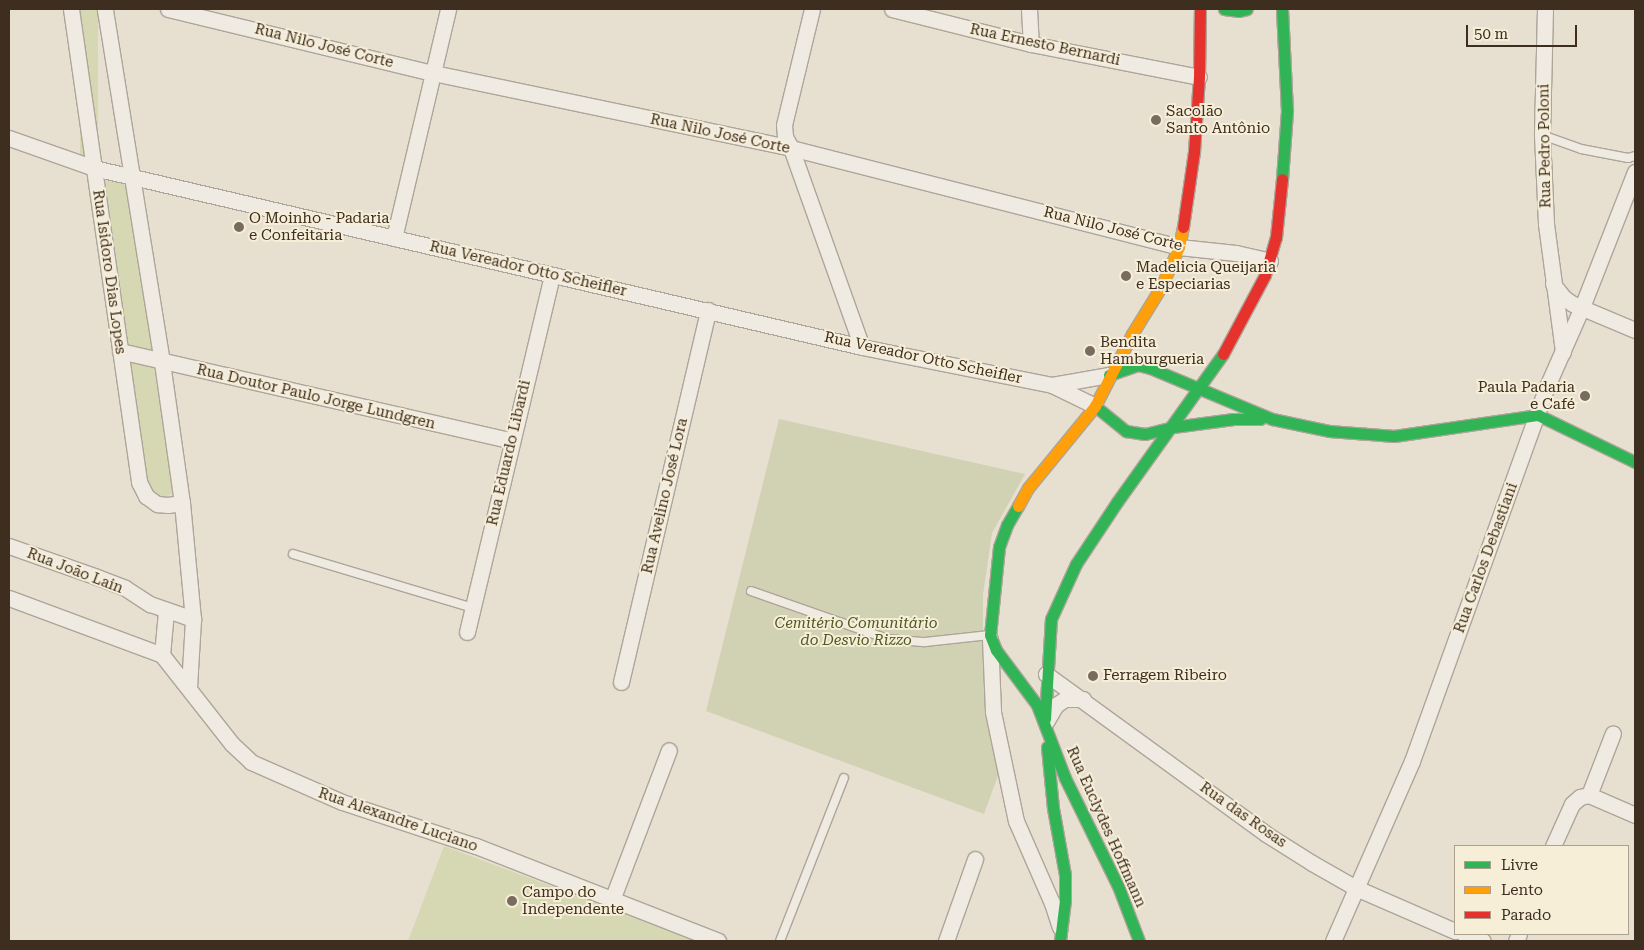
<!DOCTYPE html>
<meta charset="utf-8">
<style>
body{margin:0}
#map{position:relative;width:1644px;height:950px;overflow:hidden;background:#e7e0d1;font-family:"Roboto Serif",serif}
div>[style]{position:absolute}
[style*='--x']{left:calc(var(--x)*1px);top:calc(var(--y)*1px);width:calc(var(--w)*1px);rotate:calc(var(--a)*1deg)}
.green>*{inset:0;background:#d6d7b3;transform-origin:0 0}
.cemetery>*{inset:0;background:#d1d1b3}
.roads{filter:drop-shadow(1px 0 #ada599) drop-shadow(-1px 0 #ada599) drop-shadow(0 1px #ada599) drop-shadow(0 -1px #ada599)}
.lane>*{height:8px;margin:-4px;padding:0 4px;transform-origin:4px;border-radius:4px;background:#efebe3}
.street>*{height:15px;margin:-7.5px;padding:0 7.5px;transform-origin:7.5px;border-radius:7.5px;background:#efebe3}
.fast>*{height:11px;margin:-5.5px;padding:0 5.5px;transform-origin:5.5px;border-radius:5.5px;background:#30b455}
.slow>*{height:11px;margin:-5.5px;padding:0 5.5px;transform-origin:5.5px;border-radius:5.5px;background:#ff9f0a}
.jam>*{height:11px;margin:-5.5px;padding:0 5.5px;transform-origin:5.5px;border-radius:5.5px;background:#e5322d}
.dots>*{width:14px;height:14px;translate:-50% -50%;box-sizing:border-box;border:2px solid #f7eed8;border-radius:50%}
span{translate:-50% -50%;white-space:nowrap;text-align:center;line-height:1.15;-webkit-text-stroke:4px #f7eed8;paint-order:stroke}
.street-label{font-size:15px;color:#3d2e20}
.poi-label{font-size:15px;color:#3d2e20}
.left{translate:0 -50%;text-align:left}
.right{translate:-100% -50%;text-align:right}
.park-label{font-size:15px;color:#4d5a26;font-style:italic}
.frame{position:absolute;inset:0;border:10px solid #3d2e20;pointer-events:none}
.legend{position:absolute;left:1454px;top:845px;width:175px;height:90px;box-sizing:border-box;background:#f7eed8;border:1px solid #ada18e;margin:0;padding:6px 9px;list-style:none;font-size:15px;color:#3d2e20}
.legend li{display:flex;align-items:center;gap:10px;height:25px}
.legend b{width:25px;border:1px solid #ada18e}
.scale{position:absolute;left:1466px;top:25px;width:111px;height:22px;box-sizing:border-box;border:2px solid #3d2e20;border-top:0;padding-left:6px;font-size:15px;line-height:18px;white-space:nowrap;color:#3d2e20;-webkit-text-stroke:4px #f7eed8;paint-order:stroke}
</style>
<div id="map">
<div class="green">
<i style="left:80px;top:9px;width:18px;height:156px"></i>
<i style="clip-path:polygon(98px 178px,128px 185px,154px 351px,123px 347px)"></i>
<i style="clip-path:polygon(126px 361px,154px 366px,173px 493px,162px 499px,148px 494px)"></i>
<i style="clip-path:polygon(444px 846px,698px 941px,408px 941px)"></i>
</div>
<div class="cemetery">
<i style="clip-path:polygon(779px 419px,1025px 474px,992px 533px,983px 595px,983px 642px,999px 773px,984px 814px,706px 711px)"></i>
</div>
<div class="roads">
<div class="lane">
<i style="--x:1542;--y:135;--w:41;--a:19.7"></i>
<i style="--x:1581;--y:149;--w:48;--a:10.8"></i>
<i style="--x:1628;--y:158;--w:7;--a:-16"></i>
<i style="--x:293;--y:554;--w:188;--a:16.7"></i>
<i style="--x:751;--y:591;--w:145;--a:19.3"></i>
<i style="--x:888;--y:639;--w:37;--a:5"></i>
<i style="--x:925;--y:642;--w:65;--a:-6.1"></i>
<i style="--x:780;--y:941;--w:175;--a:-68.6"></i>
</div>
<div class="street">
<i style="--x:71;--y:9;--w:478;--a:81.8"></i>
<i style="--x:139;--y:482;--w:16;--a:63"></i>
<i style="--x:146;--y:496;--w:14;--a:36"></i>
<i style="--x:157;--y:504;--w:11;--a:5"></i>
<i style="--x:168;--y:505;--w:14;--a:-8"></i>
<i style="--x:168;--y:9;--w:273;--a:13.6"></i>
<i style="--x:433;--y:73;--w:366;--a:11.8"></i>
<i style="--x:791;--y:148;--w:400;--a:14.3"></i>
<i style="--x:1179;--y:247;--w:57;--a:6"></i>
<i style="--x:1236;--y:253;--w:35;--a:13"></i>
<i style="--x:812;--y:9;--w:119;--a:103.6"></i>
<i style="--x:784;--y:125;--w:12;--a:85"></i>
<i style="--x:785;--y:137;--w:13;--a:61"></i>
<i style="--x:791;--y:148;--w:211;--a:70.4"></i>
<i style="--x:892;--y:9;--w:143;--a:14.1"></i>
<i style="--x:1031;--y:44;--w:171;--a:11.1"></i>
<i style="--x:1029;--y:9;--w:35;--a:87"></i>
<i style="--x:1545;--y:9;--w:126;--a:91.4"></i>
<i style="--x:1542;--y:135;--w:89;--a:87.4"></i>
<i style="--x:1546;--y:224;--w:129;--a:82.4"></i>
<i style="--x:9;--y:138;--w:90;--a:19.4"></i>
<i style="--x:94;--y:168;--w:789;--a:13.12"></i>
<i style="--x:862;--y:347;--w:194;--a:11.3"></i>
<i style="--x:1052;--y:385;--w:48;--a:26"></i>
<i style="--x:394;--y:238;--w:235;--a:-76.7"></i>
<i style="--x:1553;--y:284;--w:18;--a:52"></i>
<i style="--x:1564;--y:298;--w:11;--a:34"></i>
<i style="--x:1573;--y:304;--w:67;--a:22.8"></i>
<i style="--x:120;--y:351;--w:402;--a:12.9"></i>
<i style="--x:1052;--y:385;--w:58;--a:-10"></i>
<i style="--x:9;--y:546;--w:93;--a:19.4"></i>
<i style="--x:97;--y:577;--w:30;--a:21"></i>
<i style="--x:125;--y:588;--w:30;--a:33"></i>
<i style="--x:150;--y:604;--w:46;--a:19.2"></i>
<i style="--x:193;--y:619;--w:117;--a:-95.4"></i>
<i style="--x:182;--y:503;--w:142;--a:-98.1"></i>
<i style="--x:162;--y:362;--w:358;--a:-99.2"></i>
<i style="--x:9;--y:598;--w:163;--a:20.4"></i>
<i style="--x:166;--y:611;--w:44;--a:95.2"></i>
<i style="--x:162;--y:655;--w:113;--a:51.8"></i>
<i style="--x:232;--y:744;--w:26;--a:43"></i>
<i style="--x:251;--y:762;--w:99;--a:23.7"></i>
<i style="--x:342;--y:802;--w:141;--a:18.2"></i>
<i style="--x:476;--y:846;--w:260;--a:21.4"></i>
<i style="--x:467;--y:632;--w:367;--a:-76.6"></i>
<i style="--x:990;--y:639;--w:73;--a:87.6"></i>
<i style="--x:993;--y:712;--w:111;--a:78.1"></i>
<i style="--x:1016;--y:821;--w:90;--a:66.3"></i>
<i style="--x:1052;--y:903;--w:25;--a:72"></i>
<i style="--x:1046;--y:674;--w:272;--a:36"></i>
<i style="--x:1266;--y:834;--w:54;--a:32.2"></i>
<i style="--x:1312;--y:863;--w:51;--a:29.6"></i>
<i style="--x:1356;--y:888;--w:108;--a:23.5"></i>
<i style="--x:621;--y:682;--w:382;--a:-76.8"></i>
<i style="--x:189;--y:687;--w:68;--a:-86.6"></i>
<i style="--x:1046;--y:722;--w:20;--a:-60"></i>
<i style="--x:1056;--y:705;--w:11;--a:-34"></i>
<i style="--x:1065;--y:699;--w:18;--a:0"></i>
<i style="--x:1589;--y:795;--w:50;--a:23.5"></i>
<i style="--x:1553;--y:846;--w:46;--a:-65.7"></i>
<i style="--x:1572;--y:804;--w:11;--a:-41"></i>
<i style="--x:1580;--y:797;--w:9;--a:-13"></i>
<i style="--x:1589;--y:795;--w:66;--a:-68.8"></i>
<i style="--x:612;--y:900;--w:160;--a:-69.2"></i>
<i style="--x:1464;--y:934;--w:20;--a:20"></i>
<i style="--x:946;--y:941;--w:87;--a:-70.5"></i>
<i style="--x:1333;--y:941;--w:197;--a:-66.3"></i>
<i style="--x:1412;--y:761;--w:393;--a:-70.2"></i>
<i style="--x:1545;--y:391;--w:92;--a:-66.2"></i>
<i style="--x:1582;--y:307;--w:145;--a:-68.6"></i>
<i style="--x:1516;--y:941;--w:8;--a:-67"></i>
</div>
<div class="fast">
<i style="--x:1224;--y:9;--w:15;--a:8"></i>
<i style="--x:1239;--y:11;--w:8;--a:-14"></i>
<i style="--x:1282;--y:9;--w:102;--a:87.2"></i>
<i style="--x:1287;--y:111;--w:68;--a:94.2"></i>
<i style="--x:1109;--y:375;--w:31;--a:-19"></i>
<i style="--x:1138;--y:365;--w:12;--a:14"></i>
<i style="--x:1150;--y:368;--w:132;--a:22.7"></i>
<i style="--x:1272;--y:419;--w:58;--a:11.9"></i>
<i style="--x:1329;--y:431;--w:65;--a:4.4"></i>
<i style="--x:1394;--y:436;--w:146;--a:-8.3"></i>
<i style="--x:1538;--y:415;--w:108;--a:25.9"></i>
<i style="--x:1095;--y:406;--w:40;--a:39"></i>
<i style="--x:1126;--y:431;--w:19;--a:9"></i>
<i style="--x:1145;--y:434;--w:29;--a:-14"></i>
<i style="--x:1173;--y:427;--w:61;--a:-7.6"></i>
<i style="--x:1233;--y:419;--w:27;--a:0"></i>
<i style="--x:1018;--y:506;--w:22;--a:120"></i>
<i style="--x:1007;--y:525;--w:23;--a:110"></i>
<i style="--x:999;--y:547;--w:88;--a:95.8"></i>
<i style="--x:990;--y:635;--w:16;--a:68"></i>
<i style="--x:996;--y:650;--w:69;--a:53.3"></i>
<i style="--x:1037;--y:705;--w:78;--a:69"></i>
<i style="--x:1065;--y:778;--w:120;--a:63.9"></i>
<i style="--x:1118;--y:886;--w:59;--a:69.1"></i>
<i style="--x:1045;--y:719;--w:100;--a:-86.6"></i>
<i style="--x:1051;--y:619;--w:60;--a:-65.6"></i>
<i style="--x:1076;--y:564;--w:74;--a:-56.5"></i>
<i style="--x:1117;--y:502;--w:182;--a:-54.4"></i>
<i style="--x:1047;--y:747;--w:61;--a:84.4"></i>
<i style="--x:1053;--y:808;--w:68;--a:79.8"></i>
<i style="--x:1065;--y:875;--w:25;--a:90"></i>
<i style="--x:1065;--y:900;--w:41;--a:97"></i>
</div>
<div class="slow">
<i style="--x:1018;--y:506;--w:21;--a:-61"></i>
<i style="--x:1028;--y:488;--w:106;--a:-50.7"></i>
<i style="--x:1095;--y:406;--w:81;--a:-62.8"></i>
<i style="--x:1132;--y:334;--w:55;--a:-58.3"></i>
<i style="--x:1161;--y:287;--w:44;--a:-65.8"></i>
<i style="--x:1179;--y:247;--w:20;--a:-79"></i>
</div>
<div class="jam">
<i style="--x:1183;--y:227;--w:76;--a:-81.7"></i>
<i style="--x:1194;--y:152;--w:75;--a:-86.2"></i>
<i style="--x:1199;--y:77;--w:68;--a:-89.2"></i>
<i style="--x:1223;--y:354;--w:89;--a:-62"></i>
<i style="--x:1265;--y:275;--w:40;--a:-74"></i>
<i style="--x:1276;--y:237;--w:58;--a:-84.1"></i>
</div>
</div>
<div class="dots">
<i style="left:1156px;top:120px;background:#786c5e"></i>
<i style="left:239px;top:227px;background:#786c5e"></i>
<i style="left:1126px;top:276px;background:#786c5e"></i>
<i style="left:1090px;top:351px;background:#786c5e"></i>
<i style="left:1585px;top:396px;background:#786c5e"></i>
<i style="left:1093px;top:676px;background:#786c5e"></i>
<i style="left:512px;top:901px;background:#786c5e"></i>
</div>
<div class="street-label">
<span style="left:1045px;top:45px;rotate:12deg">Rua Ernesto Bernardi</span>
<span style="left:324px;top:46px;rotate:14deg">Rua Nilo José Corte</span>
<span style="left:720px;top:134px;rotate:12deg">Rua Nilo José Corte</span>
<span style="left:1545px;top:146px;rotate:-91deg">Rua Pedro Poloni</span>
<span style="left:1113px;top:229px;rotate:14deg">Rua Nilo José Corte</span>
<span style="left:528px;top:269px;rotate:13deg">Rua Vereador Otto Scheifler</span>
<span style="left:109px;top:272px;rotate:82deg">Rua Isidoro Dias Lopes</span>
<span style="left:923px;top:358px;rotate:12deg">Rua Vereador Otto Scheifler</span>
<span style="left:316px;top:397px;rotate:13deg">Rua Doutor Paulo Jorge Lundgren</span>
<span style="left:509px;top:453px;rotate:-77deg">Rua Eduardo Libardi</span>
<span style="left:665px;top:496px;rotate:-77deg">Rua Avelino José Lora</span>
<span style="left:1486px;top:558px;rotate:-70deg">Rua Carlos Debastiani</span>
<span style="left:75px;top:571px;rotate:21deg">Rua João Lain</span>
<span style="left:1243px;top:815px;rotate:35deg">Rua das Rosas</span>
<span style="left:398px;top:820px;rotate:19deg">Rua Alexandre Luciano</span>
<span style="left:1106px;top:827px;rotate:66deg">Rua Euclydes Hoffmann</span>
</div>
<div class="poi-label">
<span class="left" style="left:1166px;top:120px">Sacolão<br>Santo Antônio</span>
<span class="left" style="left:249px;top:227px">O Moinho - Padaria<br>e Confeitaria</span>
<span class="left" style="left:1136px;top:276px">Madelicia Queijaria<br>e Especiarias</span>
<span class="left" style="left:1100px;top:351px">Bendita<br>Hamburgueria</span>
<span class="right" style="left:1575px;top:396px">Paula Padaria<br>e Café</span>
<span class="left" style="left:1103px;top:676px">Ferragem Ribeiro</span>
<span class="left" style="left:522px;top:901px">Campo do<br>Independente</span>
</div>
<div class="park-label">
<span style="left:856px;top:632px">Cemitério Comunitário<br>do Desvio Rizzo</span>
</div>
<div class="frame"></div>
<ul class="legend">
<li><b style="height:6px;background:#30b455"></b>Livre</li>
<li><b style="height:6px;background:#ff9f0a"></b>Lento</li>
<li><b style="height:6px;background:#e5322d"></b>Parado</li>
</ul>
<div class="scale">50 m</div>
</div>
